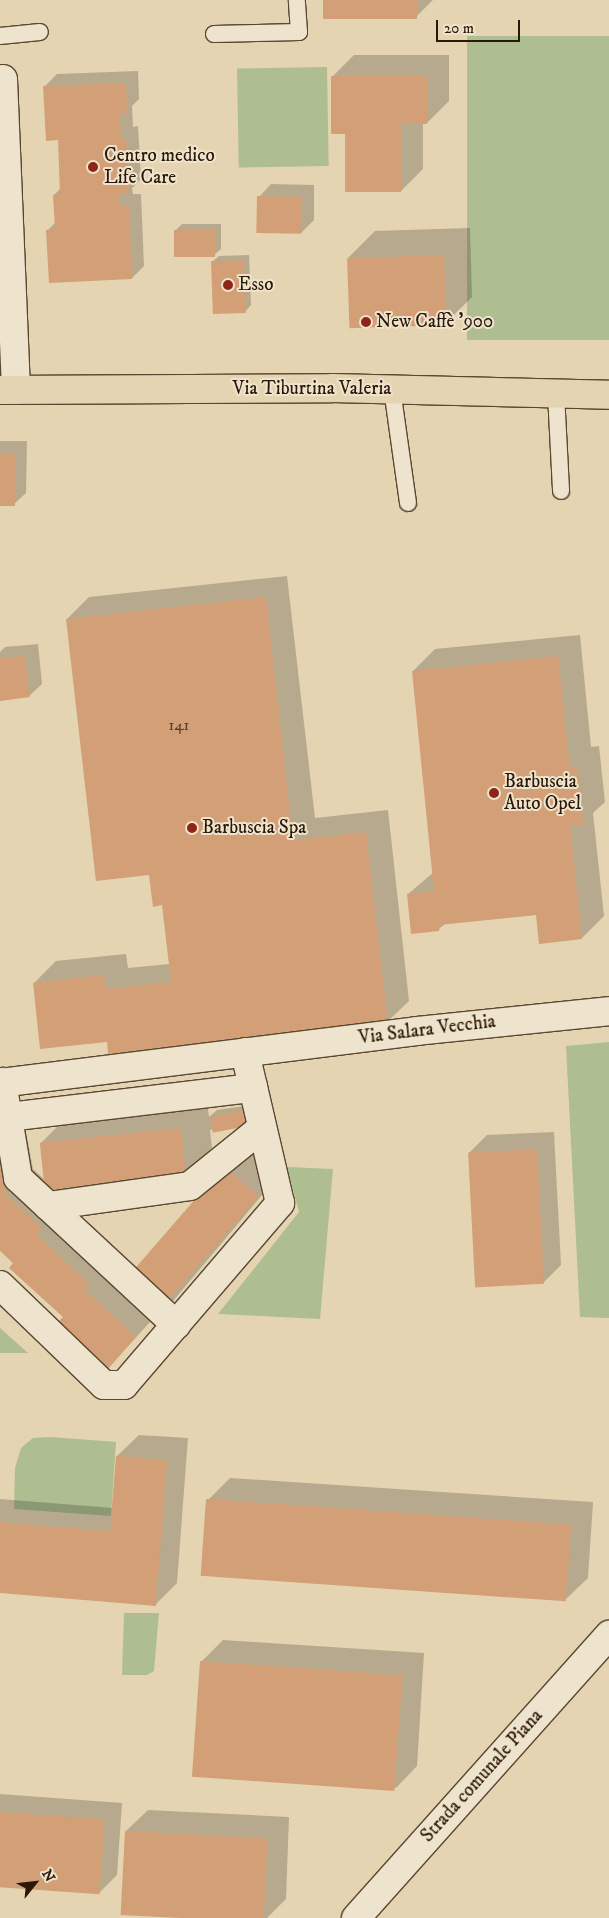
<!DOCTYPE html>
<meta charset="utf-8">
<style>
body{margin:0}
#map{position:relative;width:609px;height:1918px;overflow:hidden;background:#e5d4b1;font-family:"IM FELL DW Pica",serif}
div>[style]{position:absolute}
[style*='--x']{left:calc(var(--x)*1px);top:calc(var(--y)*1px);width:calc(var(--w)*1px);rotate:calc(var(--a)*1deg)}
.green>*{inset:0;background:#aebe91;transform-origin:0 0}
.shadow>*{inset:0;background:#0003;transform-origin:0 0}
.building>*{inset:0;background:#d39f76;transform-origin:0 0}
.roads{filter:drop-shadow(1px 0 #5a4732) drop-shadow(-1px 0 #5a4732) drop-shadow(0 1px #5a4732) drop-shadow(0 -1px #5a4732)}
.lane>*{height:16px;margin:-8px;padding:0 8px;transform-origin:8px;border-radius:8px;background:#eee3cc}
.street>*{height:28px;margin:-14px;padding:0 14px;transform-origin:14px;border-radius:14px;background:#eee3cc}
.secondary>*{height:28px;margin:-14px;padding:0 14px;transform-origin:14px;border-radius:14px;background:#eee3cc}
.primary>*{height:28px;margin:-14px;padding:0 14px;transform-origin:14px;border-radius:14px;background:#e5d4b1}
.dots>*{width:14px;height:14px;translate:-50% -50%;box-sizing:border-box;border:2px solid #eee3cc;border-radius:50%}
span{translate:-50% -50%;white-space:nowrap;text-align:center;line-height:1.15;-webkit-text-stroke:4px #eee3cc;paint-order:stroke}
.number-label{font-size:16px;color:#553a24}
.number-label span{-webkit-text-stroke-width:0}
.poi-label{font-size:19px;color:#2b1808}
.left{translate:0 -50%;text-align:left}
.street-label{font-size:19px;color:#2b1808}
.north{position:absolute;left:10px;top:1858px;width:50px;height:50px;-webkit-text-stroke:4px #eee3cc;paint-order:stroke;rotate:61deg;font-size:14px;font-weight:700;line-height:20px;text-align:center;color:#2b1808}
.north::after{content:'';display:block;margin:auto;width:18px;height:22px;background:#2b1808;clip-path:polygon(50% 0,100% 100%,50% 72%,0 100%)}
.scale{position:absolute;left:436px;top:20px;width:84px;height:22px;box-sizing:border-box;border:2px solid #2b1808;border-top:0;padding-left:6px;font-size:15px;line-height:18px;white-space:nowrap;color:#2b1808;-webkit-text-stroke:4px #eee3cc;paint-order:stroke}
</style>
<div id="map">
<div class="green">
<i style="left:609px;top:36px;width:304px;height:142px;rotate:90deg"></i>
<i style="left:327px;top:67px;width:99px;height:90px;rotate:89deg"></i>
<i style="clip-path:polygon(609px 1042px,609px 1318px,580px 1317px,566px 1046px)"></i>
<i style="clip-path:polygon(287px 1167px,333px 1169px,320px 1319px,218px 1314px,299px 1212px)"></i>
<i style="clip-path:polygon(0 1328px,28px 1353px,0 1353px)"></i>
<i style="clip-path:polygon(51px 1437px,116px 1442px,111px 1516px,14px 1509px,15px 1468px,21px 1448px,33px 1438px)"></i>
<i style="clip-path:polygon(124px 1613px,159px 1613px,154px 1671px,147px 1675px,122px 1675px)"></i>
</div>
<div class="shadow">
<i style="clip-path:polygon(324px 0,433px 0,417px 16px)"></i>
<i style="clip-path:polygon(354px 55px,449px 55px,449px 101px,427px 123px,423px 123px,423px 169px,401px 191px,346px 133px,332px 77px)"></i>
<i style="clip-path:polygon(138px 71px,139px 99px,132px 106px,133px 127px,138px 126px,141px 179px,132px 188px,133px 194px,141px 194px,144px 266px,132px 278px,48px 230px,56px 222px,54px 195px,61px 188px,59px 139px,44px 87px,57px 74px)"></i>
<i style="clip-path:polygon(271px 184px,314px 185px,314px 220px,301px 233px,259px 197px)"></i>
<i style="clip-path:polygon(182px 224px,221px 224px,221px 249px,214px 255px,176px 230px)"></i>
<i style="clip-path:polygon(470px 228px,472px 297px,445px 324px,348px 258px,375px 231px)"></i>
<i style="clip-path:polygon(249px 255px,251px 305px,245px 312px,212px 262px,219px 256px)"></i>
<i style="clip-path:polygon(0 441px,27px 441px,26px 493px,13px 505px,0 505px)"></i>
<i style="clip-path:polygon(287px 576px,315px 818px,388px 810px,409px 1001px,387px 1022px,108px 1041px,34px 983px,56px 961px,126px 954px,128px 968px,170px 964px,163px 904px,150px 874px,67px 619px,89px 597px)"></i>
<i style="clip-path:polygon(580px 635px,591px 747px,599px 746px,605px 802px,593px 813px,604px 916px,582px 938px,537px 913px,446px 923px,438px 930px,408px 894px,434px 872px,413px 671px,435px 649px)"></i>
<i style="clip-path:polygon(38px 644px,42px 684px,29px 696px,0 699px,0 652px,5px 647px)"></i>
<i style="clip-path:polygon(207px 1102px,209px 1117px,217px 1110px,257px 1104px,253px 1124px,210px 1130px,212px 1148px,185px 1175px,55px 1189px,68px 1201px,63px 1207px,162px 1309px,107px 1369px,64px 1317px,0 1249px,0 1135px,26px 1132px,33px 1169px,45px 1180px,41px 1143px,68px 1116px)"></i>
<i style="clip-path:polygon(554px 1132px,561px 1265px,544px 1282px,469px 1153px,487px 1135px)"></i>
<i style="left:252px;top:1140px;width:43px;height:178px;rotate:40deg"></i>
<i style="clip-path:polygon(139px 1435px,188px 1438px,177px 1583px,155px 1605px,0 1592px,0 1499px,113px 1508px,117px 1456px)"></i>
<i style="clip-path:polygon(230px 1478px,593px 1502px,588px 1578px,566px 1599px,208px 1500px)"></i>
<i style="clip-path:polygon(223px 1640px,424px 1653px,417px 1766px,396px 1788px,201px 1662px)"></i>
<i style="clip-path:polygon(0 1794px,122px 1803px,117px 1875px,99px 1893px,0 1886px)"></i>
<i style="clip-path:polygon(148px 1810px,289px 1817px,286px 1899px,267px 1918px,122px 1914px,126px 1831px)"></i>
</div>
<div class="building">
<i style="left:323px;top:0;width:94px;height:19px"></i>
<i style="clip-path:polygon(331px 76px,427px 76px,427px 124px,401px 124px,401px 192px,345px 192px,345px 134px,331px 134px)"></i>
<i style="clip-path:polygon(126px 83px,127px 113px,120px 113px,121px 139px,126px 138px,129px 193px,120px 194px,120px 206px,129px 206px,132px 279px,49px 283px,46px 230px,55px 229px,53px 195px,60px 194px,58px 140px,46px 141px,43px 86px)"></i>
<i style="left:257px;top:196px;width:45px;height:37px;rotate:1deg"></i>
<i style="left:174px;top:230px;width:41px;height:27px"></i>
<i style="left:444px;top:255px;width:70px;height:97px;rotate:88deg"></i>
<i style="left:244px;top:260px;width:53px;height:33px;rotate:88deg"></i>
<i style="left:0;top:453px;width:15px;height:53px"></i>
<i style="clip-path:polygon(266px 597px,293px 840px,366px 832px,388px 1024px,108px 1054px,107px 1042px,40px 1049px,33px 983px,104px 975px,106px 989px,171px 982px,162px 905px,153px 907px,149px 875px,96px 881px,66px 619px)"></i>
<i style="clip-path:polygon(25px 656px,30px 697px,0 701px,0 658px)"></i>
<i style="clip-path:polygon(558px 656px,570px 768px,578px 767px,583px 825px,570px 826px,582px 939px,539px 944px,536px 915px,439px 925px,439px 931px,411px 934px,407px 894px,434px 891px,412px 671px)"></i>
<i style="left:251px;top:1109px;width:16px;height:42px;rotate:79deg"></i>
<i style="left:181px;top:1128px;width:48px;height:142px;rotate:84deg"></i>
<i style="left:537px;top:1149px;width:135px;height:69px;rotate:87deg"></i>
<i style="clip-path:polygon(0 1166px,7px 1196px,42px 1228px,37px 1235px,89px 1284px,84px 1289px,136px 1337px,107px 1370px,56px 1324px,63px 1317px,9px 1268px,13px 1263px,0 1251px)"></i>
<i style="left:224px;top:1166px;width:46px;height:142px;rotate:41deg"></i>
<i style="clip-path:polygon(116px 1456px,167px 1460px,156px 1606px,0 1593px,0 1522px,110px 1531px)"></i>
<i style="left:206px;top:1499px;width:366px;height:77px;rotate:4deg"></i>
<i style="left:200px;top:1661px;width:203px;height:116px;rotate:4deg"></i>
<i style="left:0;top:1812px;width:105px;height:75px;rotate:4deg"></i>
<i style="left:125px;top:1831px;width:143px;height:84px;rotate:3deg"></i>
</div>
<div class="roads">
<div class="lane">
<i style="--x:214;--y:34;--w:85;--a:-1.3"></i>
<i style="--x:299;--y:32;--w:32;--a:-94"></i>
<i style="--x:0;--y:36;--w:40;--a:-5.7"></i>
<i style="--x:392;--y:389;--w:115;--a:82"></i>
<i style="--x:556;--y:394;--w:97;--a:87"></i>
</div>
<div class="street">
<i style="--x:3;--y:79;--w:311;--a:87.6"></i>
<i style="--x:2;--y:1082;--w:97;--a:80.5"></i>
<i style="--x:18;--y:1178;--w:216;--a:42.9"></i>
<i style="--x:0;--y:1118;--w:255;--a:-6.8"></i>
<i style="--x:48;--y:1206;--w:143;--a:-8"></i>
<i style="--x:190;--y:1186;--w:92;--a:-38.9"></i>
<i style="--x:0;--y:1285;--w:144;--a:43.9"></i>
<i style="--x:104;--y:1385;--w:20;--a:0"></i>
<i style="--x:124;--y:1385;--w:240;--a:-49.4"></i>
<i style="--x:280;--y:1203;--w:155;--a:-103.1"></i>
</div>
<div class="secondary">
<i style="--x:0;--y:1083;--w:420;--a:-7.1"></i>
<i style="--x:417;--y:1031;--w:193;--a:-5.9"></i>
<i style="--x:356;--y:1918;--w:380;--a:-48.2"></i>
</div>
<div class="primary">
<i style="--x:0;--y:390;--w:332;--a:-0.3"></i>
<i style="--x:332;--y:388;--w:277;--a:1.4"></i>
</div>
</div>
<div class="dots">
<i style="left:93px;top:167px;background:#8f2418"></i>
<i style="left:228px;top:285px;background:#8f2418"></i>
<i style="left:366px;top:322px;background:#8f2418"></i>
<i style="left:494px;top:793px;background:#8f2418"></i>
<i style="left:192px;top:828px;background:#8f2418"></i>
</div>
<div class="number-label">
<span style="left:179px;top:725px">141</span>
</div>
<div class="poi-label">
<span class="left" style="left:104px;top:167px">Centro medico<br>Life Care</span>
<span class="left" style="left:238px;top:285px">Esso</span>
<span class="left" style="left:376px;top:322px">New Caffè '900</span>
<span class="left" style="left:504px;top:793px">Barbuscia<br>Auto Opel</span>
<span class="left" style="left:202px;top:828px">Barbuscia Spa</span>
</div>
<div class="street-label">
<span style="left:312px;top:389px">Via Tiburtina Valeria</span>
<span style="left:427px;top:1030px;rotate:-7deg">Via Salara Vecchia</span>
<span style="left:482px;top:1776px;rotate:-48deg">Strada comunale Piana</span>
</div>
<div class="north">N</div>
<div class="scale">20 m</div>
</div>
